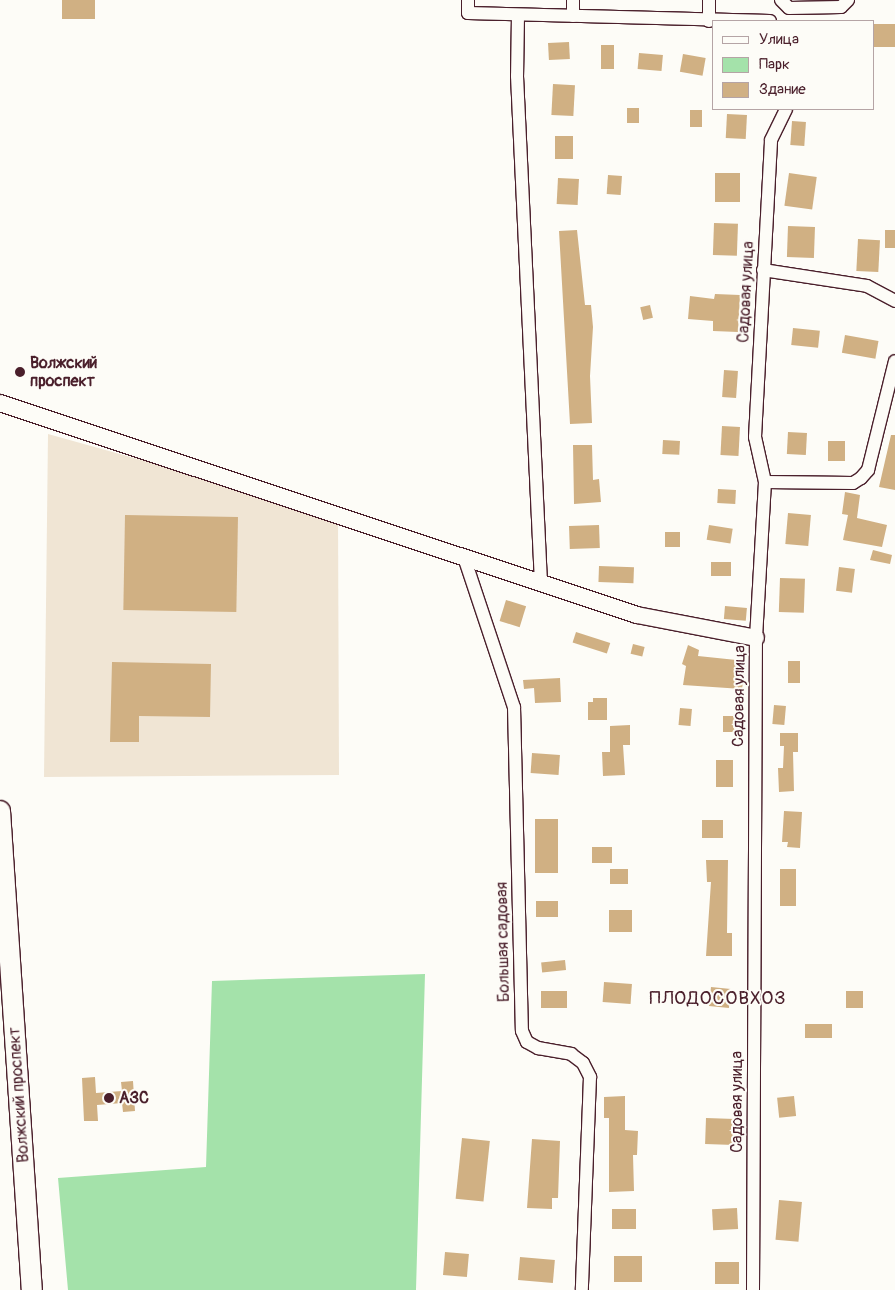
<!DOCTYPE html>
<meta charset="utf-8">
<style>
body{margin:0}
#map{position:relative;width:895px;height:1290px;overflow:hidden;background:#fdfcf7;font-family:Pangolin,sans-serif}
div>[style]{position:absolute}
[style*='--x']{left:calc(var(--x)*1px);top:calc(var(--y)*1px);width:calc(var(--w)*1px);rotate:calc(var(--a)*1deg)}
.built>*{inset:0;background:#f0e5d4}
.green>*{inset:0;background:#a4e2aa}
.building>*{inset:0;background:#d0b083;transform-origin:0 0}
.roads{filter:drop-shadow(1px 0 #4a1f2b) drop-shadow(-1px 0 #4a1f2b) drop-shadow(0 1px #4a1f2b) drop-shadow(0 -1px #4a1f2b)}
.minor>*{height:12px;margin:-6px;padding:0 6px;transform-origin:6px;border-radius:6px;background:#fdfcf7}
.tertiary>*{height:16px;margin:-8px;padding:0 8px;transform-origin:8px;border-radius:8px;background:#fdfcf7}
.primary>*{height:20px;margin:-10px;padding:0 10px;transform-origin:10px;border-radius:10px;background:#fdfcf7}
.dots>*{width:14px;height:14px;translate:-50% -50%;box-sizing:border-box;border:2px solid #fdfcf7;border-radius:50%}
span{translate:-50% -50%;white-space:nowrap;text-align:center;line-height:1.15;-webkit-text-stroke:4px #fdfcf7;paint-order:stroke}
.street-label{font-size:16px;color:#4a1f2b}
.poi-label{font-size:16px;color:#4a1f2b;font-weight:700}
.left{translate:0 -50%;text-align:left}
.quarter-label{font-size:19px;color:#4a1f2b;letter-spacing:1px}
.legend{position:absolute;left:712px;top:20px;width:162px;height:90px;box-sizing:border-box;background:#fdfcf7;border:1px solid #b5a4a5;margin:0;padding:6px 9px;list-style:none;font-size:15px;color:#4a1f2b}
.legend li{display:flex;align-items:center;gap:10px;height:25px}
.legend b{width:25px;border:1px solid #b5a4a5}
</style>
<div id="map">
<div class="built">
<i style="clip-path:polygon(48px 434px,338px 515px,339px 775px,44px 777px)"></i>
</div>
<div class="green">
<i style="clip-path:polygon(425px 974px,416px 1290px,68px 1290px,58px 1178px,206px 1167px,212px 981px)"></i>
</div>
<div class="building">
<i style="left:62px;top:0;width:33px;height:19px"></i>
<i style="left:874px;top:24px;width:21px;height:23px"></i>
<i style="left:569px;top:42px;width:17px;height:21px;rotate:87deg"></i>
<i style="left:601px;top:45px;width:13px;height:24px"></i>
<i style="left:639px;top:53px;width:24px;height:16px;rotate:5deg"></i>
<i style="left:683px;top:54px;width:23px;height:18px;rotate:10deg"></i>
<i style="left:553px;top:84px;width:22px;height:31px;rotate:3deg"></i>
<i style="left:627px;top:108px;width:12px;height:15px"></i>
<i style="left:690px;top:110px;width:12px;height:17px"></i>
<i style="left:727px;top:114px;width:20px;height:24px;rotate:3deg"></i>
<i style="left:792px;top:121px;width:14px;height:24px;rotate:4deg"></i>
<i style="left:555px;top:136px;width:18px;height:23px"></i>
<i style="left:715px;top:173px;width:25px;height:29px"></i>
<i style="left:789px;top:173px;width:28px;height:33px;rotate:8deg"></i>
<i style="left:608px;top:175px;width:14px;height:19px;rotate:4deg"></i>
<i style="left:558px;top:178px;width:21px;height:26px;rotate:3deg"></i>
<i style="left:714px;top:223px;width:24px;height:32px;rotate:2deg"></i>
<i style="left:788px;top:226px;width:27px;height:31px;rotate:2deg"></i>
<i style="clip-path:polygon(577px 230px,585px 305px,591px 305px,593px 327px,590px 376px,592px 423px,570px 424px,559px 231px)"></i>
<i style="left:885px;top:230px;width:10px;height:18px"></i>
<i style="left:858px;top:239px;width:22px;height:32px;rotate:3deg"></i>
<i style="clip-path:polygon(715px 294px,740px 295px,738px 332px,713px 331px,713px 321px,688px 319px,690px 296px,714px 299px)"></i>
<i style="left:650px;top:305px;width:13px;height:10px;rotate:77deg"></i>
<i style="left:793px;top:328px;width:27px;height:17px;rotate:6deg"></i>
<i style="left:845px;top:335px;width:34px;height:18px;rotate:10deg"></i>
<i style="left:724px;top:370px;width:14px;height:27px;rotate:4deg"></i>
<i style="left:722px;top:426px;width:18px;height:29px;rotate:3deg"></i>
<i style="left:788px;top:432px;width:19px;height:22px;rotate:3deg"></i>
<i style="clip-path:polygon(891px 435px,895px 435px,895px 490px,879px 487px)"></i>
<i style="left:663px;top:440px;width:17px;height:14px;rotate:3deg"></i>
<i style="left:828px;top:441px;width:17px;height:20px"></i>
<i style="clip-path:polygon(573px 445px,592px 445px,593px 480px,599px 479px,601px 502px,574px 504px)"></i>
<i style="left:718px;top:489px;width:18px;height:14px;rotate:3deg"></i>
<i style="clip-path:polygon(845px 492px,860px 495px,857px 518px,887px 525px,882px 547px,843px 540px,848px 515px,842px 514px)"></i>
<i style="left:788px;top:513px;width:23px;height:31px;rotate:5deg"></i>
<i style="left:125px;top:515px;width:113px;height:95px;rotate:1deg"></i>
<i style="left:599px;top:525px;width:23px;height:30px;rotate:88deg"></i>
<i style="left:709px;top:525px;width:24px;height:15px;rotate:9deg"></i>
<i style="left:665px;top:532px;width:15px;height:15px"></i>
<i style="clip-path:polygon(873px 550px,892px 555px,890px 564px,870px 560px)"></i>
<i style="left:711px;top:562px;width:20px;height:14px"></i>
<i style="left:599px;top:566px;width:35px;height:16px;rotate:2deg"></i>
<i style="left:839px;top:567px;width:16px;height:24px;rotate:7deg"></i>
<i style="left:780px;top:578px;width:25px;height:34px;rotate:2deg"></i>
<i style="left:506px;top:600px;width:21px;height:22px;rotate:17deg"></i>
<i style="left:725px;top:606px;width:22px;height:13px;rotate:5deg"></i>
<i style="left:576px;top:632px;width:36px;height:11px;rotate:18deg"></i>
<i style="left:633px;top:644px;width:12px;height:10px;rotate:14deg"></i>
<i style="clip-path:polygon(688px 645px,699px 650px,698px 656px,746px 661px,742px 689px,683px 685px,686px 666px,682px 664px)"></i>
<i style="left:788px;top:661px;width:12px;height:22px"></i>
<i style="clip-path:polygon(112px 662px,211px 664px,210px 717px,139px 716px,139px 742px,110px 742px)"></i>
<i style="clip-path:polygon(560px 678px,561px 702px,535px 703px,534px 688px,524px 689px,523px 680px)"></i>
<i style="clip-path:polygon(593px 698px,607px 698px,607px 720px,588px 720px,588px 702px,593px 702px)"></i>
<i style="left:774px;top:705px;width:12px;height:19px;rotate:5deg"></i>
<i style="left:680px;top:708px;width:12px;height:17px;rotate:5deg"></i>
<i style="left:723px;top:716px;width:13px;height:16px"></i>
<i style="clip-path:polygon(630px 725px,630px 745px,623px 745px,625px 775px,603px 776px,602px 752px,610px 752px,610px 726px)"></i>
<i style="clip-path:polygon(780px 733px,798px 733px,798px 752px,793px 752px,794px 791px,779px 792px,778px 768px,783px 768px,784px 746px,780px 746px)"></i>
<i style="left:532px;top:753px;width:28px;height:20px;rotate:4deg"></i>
<i style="left:716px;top:760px;width:17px;height:27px"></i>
<i style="clip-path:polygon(784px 811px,802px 812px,800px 848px,787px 847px,788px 842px,782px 842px)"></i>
<i style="left:535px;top:819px;width:23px;height:54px"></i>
<i style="left:723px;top:820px;width:18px;height:21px;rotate:90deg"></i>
<i style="left:592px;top:847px;width:20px;height:16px"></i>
<i style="clip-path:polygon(706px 860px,728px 860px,727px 933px,732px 933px,732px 956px,706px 956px,711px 882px,707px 882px)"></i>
<i style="left:610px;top:869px;width:18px;height:15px"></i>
<i style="left:780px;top:869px;width:16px;height:37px"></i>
<i style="left:536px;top:901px;width:22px;height:16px"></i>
<i style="left:609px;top:910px;width:23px;height:22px"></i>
<i style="left:565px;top:960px;width:10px;height:24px;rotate:84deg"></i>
<i style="left:604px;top:982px;width:28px;height:20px;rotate:4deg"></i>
<i style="left:711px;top:987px;width:20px;height:19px;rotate:6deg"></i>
<i style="left:541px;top:991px;width:26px;height:17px"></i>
<i style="left:846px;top:991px;width:17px;height:17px"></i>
<i style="left:832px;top:1024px;width:14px;height:27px;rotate:90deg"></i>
<i style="clip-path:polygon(95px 1077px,96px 1093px,122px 1091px,121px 1082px,133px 1081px,135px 1111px,123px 1112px,122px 1103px,97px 1105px,98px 1121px,84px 1121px,82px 1078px)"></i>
<i style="clip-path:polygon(625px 1096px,625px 1130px,638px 1131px,637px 1155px,633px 1155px,634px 1191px,609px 1192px,609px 1118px,604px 1118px,604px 1097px)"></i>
<i style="left:794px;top:1096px;width:20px;height:17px;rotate:84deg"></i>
<i style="left:706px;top:1118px;width:29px;height:26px;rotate:2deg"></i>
<i style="left:462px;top:1138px;width:28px;height:61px;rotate:6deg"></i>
<i style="clip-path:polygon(532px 1139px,560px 1141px,558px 1198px,552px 1198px,552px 1209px,527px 1208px)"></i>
<i style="left:779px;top:1200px;width:23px;height:40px;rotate:5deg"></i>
<i style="left:737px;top:1208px;width:21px;height:25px;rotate:87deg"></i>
<i style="left:636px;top:1209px;width:20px;height:24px;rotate:90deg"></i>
<i style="left:445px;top:1252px;width:24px;height:23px;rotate:5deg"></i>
<i style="left:614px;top:1256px;width:28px;height:26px"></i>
<i style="left:520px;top:1257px;width:35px;height:23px;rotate:5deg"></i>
<i style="left:715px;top:1262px;width:24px;height:22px"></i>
</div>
<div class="roads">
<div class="minor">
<i style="--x:468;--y:0;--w:13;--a:90"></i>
<i style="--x:468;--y:13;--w:302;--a:1.5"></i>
<i style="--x:781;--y:0;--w:11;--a:45"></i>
<i style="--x:789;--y:8;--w:52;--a:-1.1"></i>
<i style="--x:841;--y:7;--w:10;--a:-45"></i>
<i style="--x:518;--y:15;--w:61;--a:90.9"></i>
<i style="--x:517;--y:76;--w:508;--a:87.29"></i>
<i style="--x:573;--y:16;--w:16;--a:-90"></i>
<i style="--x:709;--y:21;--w:21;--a:-90"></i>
<i style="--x:763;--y:270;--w:105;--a:8.7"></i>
<i style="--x:867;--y:286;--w:32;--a:28"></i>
<i style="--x:765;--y:482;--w:88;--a:0.7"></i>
<i style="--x:853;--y:483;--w:9;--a:-32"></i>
<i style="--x:861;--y:478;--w:11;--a:-49"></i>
<i style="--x:868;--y:470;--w:112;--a:-76.1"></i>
<i style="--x:464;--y:557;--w:158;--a:71.6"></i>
<i style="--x:514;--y:707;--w:324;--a:88.6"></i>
<i style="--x:522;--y:1031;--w:12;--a:66"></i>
<i style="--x:527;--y:1042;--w:13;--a:29"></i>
<i style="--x:538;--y:1048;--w:34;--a:10"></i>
<i style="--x:571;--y:1054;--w:15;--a:37"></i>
<i style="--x:583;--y:1063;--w:16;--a:63"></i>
<i style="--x:590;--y:1077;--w:213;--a:92.2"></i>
<i style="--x:753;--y:1290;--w:652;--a:-89.74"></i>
<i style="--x:756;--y:638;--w:156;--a:-86.7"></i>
<i style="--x:765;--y:482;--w:46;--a:-102.5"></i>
<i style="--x:755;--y:437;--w:297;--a:-86.9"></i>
<i style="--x:771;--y:140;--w:34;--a:-64"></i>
</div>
<div class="tertiary">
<i style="--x:0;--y:403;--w:671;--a:18.41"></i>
<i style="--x:637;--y:615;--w:121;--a:10.9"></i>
</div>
<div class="primary">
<i style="--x:0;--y:811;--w:480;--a:86.2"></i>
</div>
</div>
<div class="dots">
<i style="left:20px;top:372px;background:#4a1f2b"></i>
<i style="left:109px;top:1098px;background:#4a1f2b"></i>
</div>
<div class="street-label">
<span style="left:746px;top:292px;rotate:-87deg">Садовая улица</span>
<span style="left:739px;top:696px;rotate:-89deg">Садовая улица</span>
<span style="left:503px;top:942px;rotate:-91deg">Большая садовая</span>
<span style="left:19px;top:1095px;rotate:-94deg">Волжский проспект</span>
<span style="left:737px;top:1102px;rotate:-90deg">Садовая улица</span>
</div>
<div class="poi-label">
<span class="left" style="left:30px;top:372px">Волжский<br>проспект</span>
<span class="left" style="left:119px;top:1098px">АЗС</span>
</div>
<div class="quarter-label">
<span style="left:718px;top:999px">ПЛОДОСОВХОЗ</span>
</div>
<ul class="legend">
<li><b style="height:6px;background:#fdfcf7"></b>Улица</li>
<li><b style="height:14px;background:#a4e2aa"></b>Парк</li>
<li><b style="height:14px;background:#d0b083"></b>Здание</li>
</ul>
</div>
